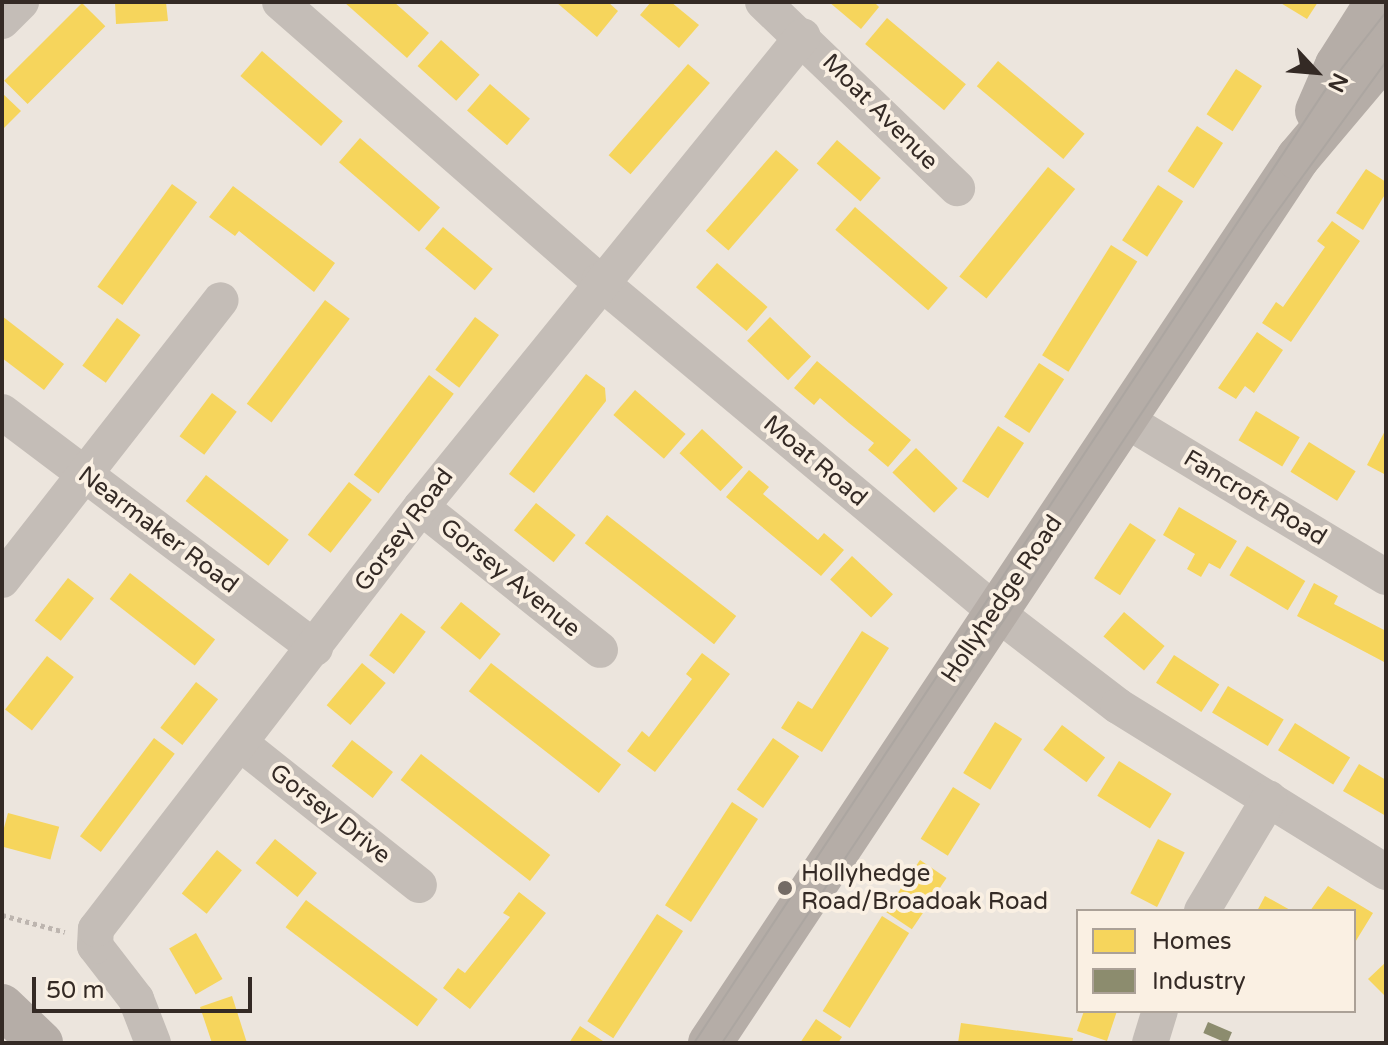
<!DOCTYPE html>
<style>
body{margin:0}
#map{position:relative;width:1388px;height:1045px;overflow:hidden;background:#ece5dd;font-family:"Varela Round",sans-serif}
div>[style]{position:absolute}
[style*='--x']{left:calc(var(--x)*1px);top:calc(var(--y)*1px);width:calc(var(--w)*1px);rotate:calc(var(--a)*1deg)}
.homes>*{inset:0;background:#f6d55c;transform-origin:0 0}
.industry>*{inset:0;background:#8c8c6e;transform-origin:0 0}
.path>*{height:5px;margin-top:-2.5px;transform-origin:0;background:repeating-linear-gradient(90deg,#bdb5af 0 4px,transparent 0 8px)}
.street>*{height:36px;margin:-18px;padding:0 18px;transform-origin:18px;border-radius:18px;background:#c4bdb7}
.secondary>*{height:44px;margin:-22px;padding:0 22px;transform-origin:22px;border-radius:22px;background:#b5ada7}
.tram>*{height:2px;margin:-1px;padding:0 1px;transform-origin:1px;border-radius:1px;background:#aca6a1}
.dots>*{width:22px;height:22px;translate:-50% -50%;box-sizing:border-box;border:4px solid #faf0e3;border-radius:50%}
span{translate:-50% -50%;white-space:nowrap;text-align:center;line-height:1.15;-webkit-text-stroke:8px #faf0e3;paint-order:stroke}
.street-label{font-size:24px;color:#342a25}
.poi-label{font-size:24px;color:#342a25}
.left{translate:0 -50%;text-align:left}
.frame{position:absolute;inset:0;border:4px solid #342a25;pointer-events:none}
.legend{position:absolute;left:1076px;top:909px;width:280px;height:104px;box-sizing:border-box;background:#faf0e3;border:2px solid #aba197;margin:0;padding:10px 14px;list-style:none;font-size:24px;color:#342a25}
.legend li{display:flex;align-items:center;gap:16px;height:40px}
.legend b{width:40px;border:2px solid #aba197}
.north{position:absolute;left:1276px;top:32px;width:80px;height:80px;-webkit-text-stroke:6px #faf0e3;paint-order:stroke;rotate:116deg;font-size:22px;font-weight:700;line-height:32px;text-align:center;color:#342a25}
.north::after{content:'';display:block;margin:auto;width:28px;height:36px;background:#342a25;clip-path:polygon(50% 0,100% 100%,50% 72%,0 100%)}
.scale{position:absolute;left:32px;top:977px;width:220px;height:36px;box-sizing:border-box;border:4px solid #342a25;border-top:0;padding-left:10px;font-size:24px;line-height:28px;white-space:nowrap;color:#342a25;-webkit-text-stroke:6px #faf0e3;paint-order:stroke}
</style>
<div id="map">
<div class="homes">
<i style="clip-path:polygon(115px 2px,166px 2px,168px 21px,116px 24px)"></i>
<i style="clip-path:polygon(344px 2px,394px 2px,429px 33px,407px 58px)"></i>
<i style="clip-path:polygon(556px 2px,608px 2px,618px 11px,597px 37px)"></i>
<i style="clip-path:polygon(651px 2px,671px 2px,699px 25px,679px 48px,640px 15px)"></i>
<i style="clip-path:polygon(829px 2px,874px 2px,879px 7px,861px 29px)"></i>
<i style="clip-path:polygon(1279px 2px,1318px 2px,1307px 19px)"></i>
<i style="left:82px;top:3px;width:33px;height:110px;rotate:45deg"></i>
<i style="left:887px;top:18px;width:103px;height:34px;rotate:40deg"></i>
<i style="left:441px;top:40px;width:52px;height:35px;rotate:42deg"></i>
<i style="left:262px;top:51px;width:107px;height:33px;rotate:41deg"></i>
<i style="left:998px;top:61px;width:113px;height:33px;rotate:40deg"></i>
<i style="left:688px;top:64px;width:29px;height:121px;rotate:41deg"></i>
<i style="left:1236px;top:69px;width:31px;height:54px;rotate:33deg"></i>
<i style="left:490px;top:84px;width:53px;height:35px;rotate:41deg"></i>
<i style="clip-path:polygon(2px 93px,21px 111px,2px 130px)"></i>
<i style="left:1197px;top:126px;width:31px;height:54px;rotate:33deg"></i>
<i style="left:360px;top:138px;width:106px;height:32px;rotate:41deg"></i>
<i style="left:837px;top:140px;width:58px;height:31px;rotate:41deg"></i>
<i style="left:776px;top:150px;width:30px;height:107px;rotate:41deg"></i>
<i style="left:1048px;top:167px;width:35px;height:141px;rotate:39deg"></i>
<i style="clip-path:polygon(1366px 169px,1386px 182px,1386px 193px,1363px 230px,1336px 213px)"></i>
<i style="left:172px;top:184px;width:31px;height:127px;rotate:36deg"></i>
<i style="left:1158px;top:185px;width:30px;height:66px;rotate:33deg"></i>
<i style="clip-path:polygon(233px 186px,335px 263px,314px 292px,239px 231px,235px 236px,209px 217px)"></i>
<i style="left:855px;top:207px;width:123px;height:30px;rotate:41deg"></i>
<i style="clip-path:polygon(1332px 221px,1360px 241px,1291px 342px,1262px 323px,1276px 302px,1283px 307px,1325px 247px,1317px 241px)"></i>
<i style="left:443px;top:227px;width:65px;height:28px;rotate:40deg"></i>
<i style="left:1111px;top:245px;width:31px;height:130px;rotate:32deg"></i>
<i style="left:717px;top:263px;width:67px;height:32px;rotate:41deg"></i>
<i style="left:325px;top:300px;width:31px;height:130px;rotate:37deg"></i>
<i style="clip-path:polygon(2px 316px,64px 364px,44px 390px,2px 358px)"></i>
<i style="left:475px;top:317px;width:30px;height:66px;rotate:37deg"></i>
<i style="left:770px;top:317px;width:57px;height:33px;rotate:44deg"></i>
<i style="left:117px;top:318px;width:29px;height:59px;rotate:36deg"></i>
<i style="clip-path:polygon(1257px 332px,1283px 350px,1254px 393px,1245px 386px,1236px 399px,1218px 388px)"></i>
<i style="clip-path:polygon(817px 361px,911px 440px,888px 467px,868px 450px,874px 443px,849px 423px,820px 398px,814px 405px,794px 388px)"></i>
<i style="left:1039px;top:363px;width:30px;height:64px;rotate:33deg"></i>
<i style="clip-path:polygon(586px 374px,605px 388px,606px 401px,534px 493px,509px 474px)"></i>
<i style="left:429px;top:375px;width:31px;height:125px;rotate:37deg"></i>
<i style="left:635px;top:390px;width:67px;height:33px;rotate:41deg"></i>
<i style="left:212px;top:393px;width:31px;height:54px;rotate:37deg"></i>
<i style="left:1256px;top:411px;width:51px;height:34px;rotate:31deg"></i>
<i style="left:998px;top:426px;width:31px;height:66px;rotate:33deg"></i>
<i style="left:702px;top:429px;width:56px;height:33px;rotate:43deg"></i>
<i style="clip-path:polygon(1386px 429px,1386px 475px,1367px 465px)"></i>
<i style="left:1309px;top:442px;width:55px;height:35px;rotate:32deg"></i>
<i style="left:916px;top:448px;width:58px;height:34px;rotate:44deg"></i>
<i style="clip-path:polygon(749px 470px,769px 487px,763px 494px,818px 540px,824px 533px,844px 550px,821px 576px,726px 497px)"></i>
<i style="left:206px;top:475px;width:105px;height:33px;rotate:38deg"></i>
<i style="left:349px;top:482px;width:29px;height:67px;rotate:38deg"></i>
<i style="left:536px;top:503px;width:51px;height:35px;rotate:39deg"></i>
<i style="clip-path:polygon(1179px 507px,1237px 541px,1220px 569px,1209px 563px,1201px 577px,1187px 569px,1195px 554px,1163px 535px)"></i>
<i style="left:607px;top:515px;width:164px;height:36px;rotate:38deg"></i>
<i style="left:1130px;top:523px;width:31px;height:66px;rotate:33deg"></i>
<i style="left:1247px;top:546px;width:68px;height:34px;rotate:31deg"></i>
<i style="left:852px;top:556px;width:56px;height:32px;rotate:43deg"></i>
<i style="left:130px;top:573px;width:108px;height:33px;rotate:38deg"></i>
<i style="left:68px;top:578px;width:33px;height:54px;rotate:38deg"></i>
<i style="clip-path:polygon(1314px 583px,1338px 596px,1334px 604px,1386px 631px,1386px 663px,1297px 616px)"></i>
<i style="left:461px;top:602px;width:51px;height:33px;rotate:39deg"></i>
<i style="left:1124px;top:612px;width:53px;height:32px;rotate:40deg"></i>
<i style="left:401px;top:613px;width:31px;height:53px;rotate:37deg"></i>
<i style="clip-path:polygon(862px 631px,889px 648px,822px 752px,781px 728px,798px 701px,812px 709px)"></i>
<i style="clip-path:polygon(702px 653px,730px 674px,655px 772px,627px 751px,642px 731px,649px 737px,692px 679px,686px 674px)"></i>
<i style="left:1174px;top:655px;width:54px;height:33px;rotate:33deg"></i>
<i style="left:47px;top:656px;width:34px;height:68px;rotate:38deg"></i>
<i style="left:362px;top:663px;width:31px;height:55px;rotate:40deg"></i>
<i style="left:491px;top:663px;width:165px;height:36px;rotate:38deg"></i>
<i style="left:196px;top:682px;width:28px;height:58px;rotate:38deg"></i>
<i style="left:1228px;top:686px;width:65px;height:31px;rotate:31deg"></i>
<i style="left:995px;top:722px;width:32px;height:60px;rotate:32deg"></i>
<i style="left:1295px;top:723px;width:65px;height:32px;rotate:32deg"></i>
<i style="left:1062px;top:725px;width:54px;height:31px;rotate:37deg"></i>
<i style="left:154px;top:738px;width:26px;height:123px;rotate:37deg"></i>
<i style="left:773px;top:738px;width:32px;height:63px;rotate:35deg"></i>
<i style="left:352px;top:740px;width:52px;height:33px;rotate:38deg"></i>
<i style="left:421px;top:754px;width:164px;height:33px;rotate:38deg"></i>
<i style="left:1119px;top:761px;width:62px;height:41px;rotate:32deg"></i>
<i style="clip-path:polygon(1359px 764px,1386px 780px,1386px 816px,1343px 791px)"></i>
<i style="left:953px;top:787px;width:32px;height:61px;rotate:32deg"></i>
<i style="left:732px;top:802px;width:31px;height:123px;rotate:33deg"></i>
<i style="left:8px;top:813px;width:53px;height:34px;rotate:15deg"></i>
<i style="left:275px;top:839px;width:54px;height:31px;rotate:39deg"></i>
<i style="left:1158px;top:839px;width:30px;height:61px;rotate:27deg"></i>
<i style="left:217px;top:850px;width:32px;height:56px;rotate:39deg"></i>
<i style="left:920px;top:860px;width:32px;height:62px;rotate:34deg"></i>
<i style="clip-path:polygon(1328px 886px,1373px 913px,1354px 944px,1354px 911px,1310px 911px)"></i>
<i style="clip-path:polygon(519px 892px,546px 913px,470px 1009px,443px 988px,458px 968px,465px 973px,510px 917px,503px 913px)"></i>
<i style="clip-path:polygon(1265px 896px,1292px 911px,1257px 911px)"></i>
<i style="left:306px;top:900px;width:165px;height:34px;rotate:37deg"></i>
<i style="left:657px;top:914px;width:31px;height:128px;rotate:33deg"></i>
<i style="left:882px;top:916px;width:32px;height:112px;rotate:32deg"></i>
<i style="left:196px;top:933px;width:53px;height:31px;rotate:60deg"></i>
<i style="clip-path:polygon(1386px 962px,1386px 997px,1368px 979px)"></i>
<i style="clip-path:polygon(232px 996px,247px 1043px,212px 1043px,200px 1007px)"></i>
<i style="clip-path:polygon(1084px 1011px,1117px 1011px,1107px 1041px,1077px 1031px)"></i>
<i style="clip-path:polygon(816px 1019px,842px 1037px,838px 1043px,800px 1043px)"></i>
<i style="clip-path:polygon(961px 1023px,1073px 1038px,1072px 1043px,958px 1043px)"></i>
<i style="clip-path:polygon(580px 1026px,606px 1043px,569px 1043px)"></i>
</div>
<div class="industry">
<i style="left:1208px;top:1022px;width:26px;height:12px;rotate:23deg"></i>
</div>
<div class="path">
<i style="--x:2;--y:915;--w:65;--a:15.1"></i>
</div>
<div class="street">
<i style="--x:280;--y:2;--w:424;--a:41.2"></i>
<i style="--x:599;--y:281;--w:525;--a:39.82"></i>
<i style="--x:1002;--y:617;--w:146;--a:37.5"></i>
<i style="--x:1118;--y:706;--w:315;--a:31.8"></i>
<i style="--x:763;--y:2;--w:269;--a:43.8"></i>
<i style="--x:2;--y:21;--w:27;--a:-45"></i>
<i style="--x:2;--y:412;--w:392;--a:37"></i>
<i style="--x:1124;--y:419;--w:306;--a:31.1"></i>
<i style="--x:421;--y:507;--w:229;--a:38.6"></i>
<i style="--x:2;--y:580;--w:355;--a:-52"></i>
<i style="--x:241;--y:744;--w:227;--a:38.4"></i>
<i style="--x:1202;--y:911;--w:131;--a:-59.1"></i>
<i style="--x:153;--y:1043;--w:47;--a:-111.1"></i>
<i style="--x:136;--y:999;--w:67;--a:-127.7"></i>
<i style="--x:95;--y:946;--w:17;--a:-87"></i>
<i style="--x:96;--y:929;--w:533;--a:-52.4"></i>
<i style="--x:421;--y:507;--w:606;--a:-50.96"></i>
<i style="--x:1150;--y:1043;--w:34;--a:-73"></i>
</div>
<div class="secondary">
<i style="--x:1317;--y:111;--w:50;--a:-66.5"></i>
<i style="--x:1337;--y:65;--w:75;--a:-57.6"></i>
<i style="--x:2;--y:1006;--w:54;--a:43.5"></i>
<i style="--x:710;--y:1043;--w:1063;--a:-56.4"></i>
<i style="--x:1298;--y:158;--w:136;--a:-49.8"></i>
</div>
<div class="tram">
<i style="--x:694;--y:1043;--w:1148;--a:-56.48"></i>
<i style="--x:1328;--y:86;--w:94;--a:-51.9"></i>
<i style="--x:722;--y:1043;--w:976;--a:-56.33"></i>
<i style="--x:1263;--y:231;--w:209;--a:-54"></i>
</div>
<div class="dots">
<i style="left:785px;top:888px;background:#746b65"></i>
</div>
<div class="street-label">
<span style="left:880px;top:112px;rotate:45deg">Moat Avenue</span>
<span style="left:815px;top:461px;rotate:40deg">Moat Road</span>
<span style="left:1255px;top:498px;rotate:31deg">Fancroft Road</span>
<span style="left:158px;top:530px;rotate:37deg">Nearmaker Road</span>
<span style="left:404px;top:530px;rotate:-53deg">Gorsey Road</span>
<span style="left:510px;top:578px;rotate:39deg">Gorsey Avenue</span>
<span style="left:1002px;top:599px;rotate:-56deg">Hollyhedge Road</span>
<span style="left:330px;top:814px;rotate:38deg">Gorsey Drive</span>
</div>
<div class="poi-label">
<span class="left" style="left:801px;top:888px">Hollyhedge<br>Road/Broadoak Road</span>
</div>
<div class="frame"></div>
<ul class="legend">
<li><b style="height:22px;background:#f6d55c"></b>Homes</li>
<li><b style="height:22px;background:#8c8c6e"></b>Industry</li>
</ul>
<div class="north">N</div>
<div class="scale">50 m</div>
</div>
